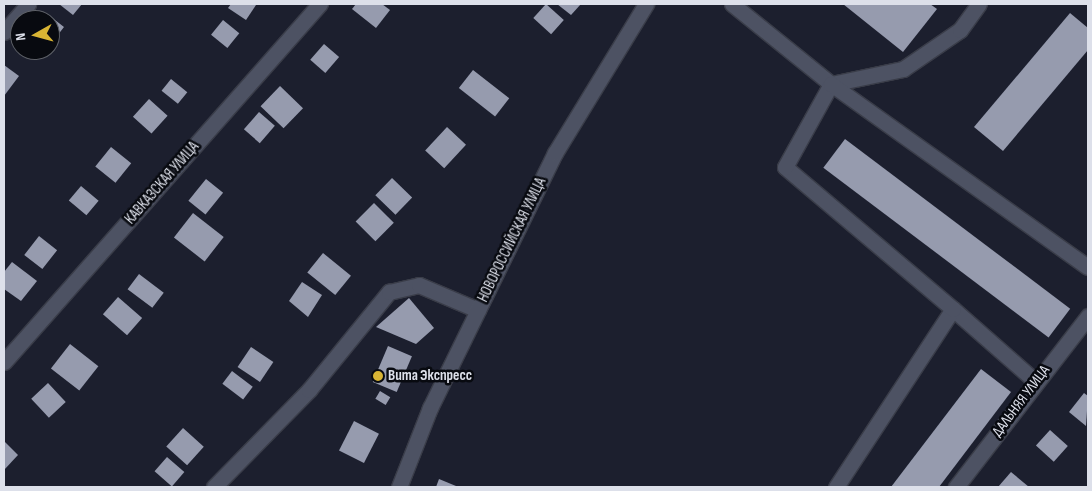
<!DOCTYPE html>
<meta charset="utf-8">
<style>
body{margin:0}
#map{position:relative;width:1092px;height:491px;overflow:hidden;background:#1c1f2e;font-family:"Sofia Sans Condensed",sans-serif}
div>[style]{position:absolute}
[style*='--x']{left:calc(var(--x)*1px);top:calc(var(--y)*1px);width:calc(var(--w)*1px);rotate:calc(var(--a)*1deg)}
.building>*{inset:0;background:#969bae;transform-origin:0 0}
.roads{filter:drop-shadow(1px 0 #3a3d49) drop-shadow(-1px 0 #3a3d49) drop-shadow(0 1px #3a3d49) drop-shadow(0 -1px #3a3d49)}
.minor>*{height:15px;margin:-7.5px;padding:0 7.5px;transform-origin:7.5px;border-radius:7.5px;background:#4d5263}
.dots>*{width:14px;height:14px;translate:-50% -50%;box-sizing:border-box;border:2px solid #080a10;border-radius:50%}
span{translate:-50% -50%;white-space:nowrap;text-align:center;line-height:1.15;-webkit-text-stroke:5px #080a10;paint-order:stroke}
.street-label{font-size:15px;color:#dde0ea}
.poi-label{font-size:15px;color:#dde0ea;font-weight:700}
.left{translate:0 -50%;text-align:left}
.frame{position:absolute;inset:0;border:5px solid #dde0ea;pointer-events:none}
.north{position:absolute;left:10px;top:10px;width:50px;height:50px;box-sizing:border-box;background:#080a10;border:1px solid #5d6067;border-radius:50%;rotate:263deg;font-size:14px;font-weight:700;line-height:20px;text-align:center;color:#dde0ea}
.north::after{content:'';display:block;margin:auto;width:18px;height:22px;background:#d8b434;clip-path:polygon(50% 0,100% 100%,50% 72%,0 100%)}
</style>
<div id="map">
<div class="building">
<i style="clip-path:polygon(59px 4px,82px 4px,73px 15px)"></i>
<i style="clip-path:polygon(231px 4px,255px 4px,256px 5px,246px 20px,228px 8px)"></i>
<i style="clip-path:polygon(356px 4px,382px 4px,390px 10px,376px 28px,352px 9px)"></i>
<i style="left:546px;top:4px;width:24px;height:19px;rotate:42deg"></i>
<i style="clip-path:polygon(557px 4px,581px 4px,571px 15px)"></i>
<i style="clip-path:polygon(843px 4px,930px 4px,937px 9px,903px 52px)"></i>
<i style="clip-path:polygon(46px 13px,64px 27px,50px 45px,50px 20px,41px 20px)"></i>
<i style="clip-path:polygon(1070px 13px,1088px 28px,1088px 50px,1003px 151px,974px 127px)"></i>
<i style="left:223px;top:20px;width:21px;height:19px;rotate:39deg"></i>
<i style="left:324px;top:44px;width:20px;height:21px;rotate:41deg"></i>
<i style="clip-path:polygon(4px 65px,19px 76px,4px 96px)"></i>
<i style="left:473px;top:70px;width:46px;height:23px;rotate:38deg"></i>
<i style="left:171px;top:79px;width:21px;height:15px;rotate:39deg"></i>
<i style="left:280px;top:86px;width:32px;height:28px;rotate:44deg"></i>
<i style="left:149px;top:99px;width:25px;height:24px;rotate:42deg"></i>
<i style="left:259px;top:112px;width:21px;height:23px;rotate:41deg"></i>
<i style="left:447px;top:127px;width:26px;height:32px;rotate:43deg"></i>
<i style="left:845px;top:139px;width:282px;height:36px;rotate:37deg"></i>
<i style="left:111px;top:147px;width:26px;height:25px;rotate:39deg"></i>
<i style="left:392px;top:178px;width:28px;height:24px;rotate:44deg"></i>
<i style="left:206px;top:179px;width:22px;height:28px;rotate:39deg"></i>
<i style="left:81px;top:186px;width:23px;height:19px;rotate:40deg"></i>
<i style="left:374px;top:203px;width:28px;height:26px;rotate:45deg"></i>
<i style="left:193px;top:213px;width:39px;height:31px;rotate:38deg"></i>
<i style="left:39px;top:236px;width:23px;height:24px;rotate:38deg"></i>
<i style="left:323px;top:253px;width:36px;height:25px;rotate:39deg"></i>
<i style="clip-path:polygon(12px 262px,37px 281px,21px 301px,4px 289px,4px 272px)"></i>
<i style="left:139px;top:274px;width:31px;height:19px;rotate:37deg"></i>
<i style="clip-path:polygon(302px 282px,322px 295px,308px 317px,289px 301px)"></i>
<i style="left:118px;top:297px;width:32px;height:23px;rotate:41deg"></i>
<i style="clip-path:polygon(409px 298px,434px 328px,416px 344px,376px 327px)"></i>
<i style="left:70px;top:344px;width:36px;height:31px;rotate:38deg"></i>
<i style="left:388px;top:346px;width:26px;height:39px;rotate:23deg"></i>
<i style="left:251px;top:347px;width:27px;height:24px;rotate:34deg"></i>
<i style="clip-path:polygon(981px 369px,1011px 392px,939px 487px,891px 487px)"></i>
<i style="left:232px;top:371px;width:26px;height:16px;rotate:37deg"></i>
<i style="left:48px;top:383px;width:26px;height:23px;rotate:47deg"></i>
<i style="left:380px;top:391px;width:12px;height:9px;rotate:31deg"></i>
<i style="clip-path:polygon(1084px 393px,1088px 396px,1086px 426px,1069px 412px)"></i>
<i style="left:354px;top:421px;width:28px;height:33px;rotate:27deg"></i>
<i style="left:183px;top:428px;width:28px;height:25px;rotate:42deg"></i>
<i style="left:1050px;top:430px;width:24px;height:21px;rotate:42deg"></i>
<i style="clip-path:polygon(4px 441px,18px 455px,4px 470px)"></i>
<i style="left:167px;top:457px;width:23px;height:19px;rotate:41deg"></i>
<i style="clip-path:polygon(1011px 472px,1029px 487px,998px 487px)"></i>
<i style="clip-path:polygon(439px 479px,456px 486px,455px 487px,436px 487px)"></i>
</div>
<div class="roads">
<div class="minor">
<i style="--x:732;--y:4;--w:127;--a:38.9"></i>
<i style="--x:831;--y:84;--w:74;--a:-11.8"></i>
<i style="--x:903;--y:69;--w:69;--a:-34.4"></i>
<i style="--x:960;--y:30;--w:32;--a:-54"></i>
<i style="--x:4;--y:32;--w:37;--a:-49"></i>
<i style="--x:953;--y:309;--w:109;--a:41.3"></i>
<i style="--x:4;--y:362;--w:478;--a:-48.6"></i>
<i style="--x:214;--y:487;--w:136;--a:-45.6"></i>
<i style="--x:309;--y:390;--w:127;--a:-50.8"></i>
<i style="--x:389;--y:292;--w:31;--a:-13"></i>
<i style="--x:419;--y:285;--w:64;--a:23"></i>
<i style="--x:399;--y:487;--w:85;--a:-68.6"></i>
<i style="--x:430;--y:408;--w:284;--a:-63.9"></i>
<i style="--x:555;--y:153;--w:175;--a:-58.6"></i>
<i style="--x:836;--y:487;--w:213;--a:-56.7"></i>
<i style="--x:953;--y:309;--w:220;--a:-139.8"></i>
<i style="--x:785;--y:167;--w:95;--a:-61"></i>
<i style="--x:831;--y:84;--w:315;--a:35.5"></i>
<i style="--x:956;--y:487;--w:216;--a:-52.3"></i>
</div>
</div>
<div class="dots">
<i style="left:378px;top:376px;background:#d8b434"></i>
</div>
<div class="street-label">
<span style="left:162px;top:183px;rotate:-49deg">КАВКАЗСКАЯ УЛИЦА</span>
<span style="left:512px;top:240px;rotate:-64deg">НОВОРОССИЙСКАЯ УЛИЦА</span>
<span style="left:1021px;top:401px;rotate:-53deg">ДАЛЬНЯЯ УЛИЦА</span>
</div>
<div class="poi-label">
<span class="left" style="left:388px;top:376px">Вита Экспресс</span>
</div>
<div class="frame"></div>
<div class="north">N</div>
</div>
